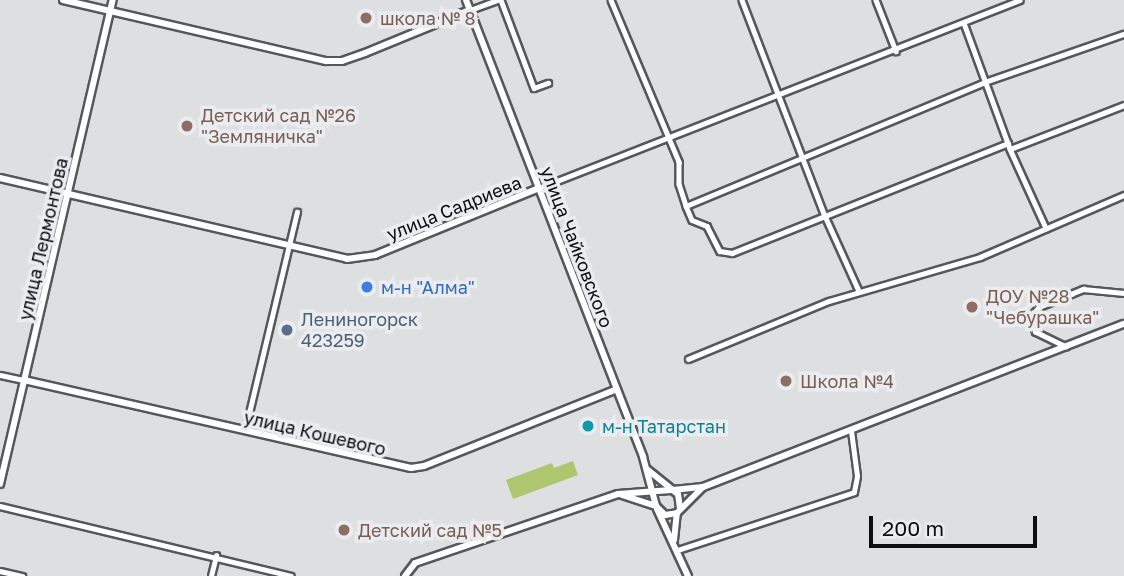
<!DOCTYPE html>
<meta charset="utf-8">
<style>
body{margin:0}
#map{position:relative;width:1124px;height:576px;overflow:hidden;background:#dddfe1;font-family:"Golos Text",sans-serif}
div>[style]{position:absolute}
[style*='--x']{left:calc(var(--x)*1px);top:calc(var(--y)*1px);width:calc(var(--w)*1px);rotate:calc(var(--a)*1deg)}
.green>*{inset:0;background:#aec76e}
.roads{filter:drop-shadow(2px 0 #565759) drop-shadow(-2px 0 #565759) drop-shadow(0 2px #565759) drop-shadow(0 -2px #565759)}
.street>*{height:4.5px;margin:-2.25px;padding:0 2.25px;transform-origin:2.25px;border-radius:2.25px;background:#fff}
.secondary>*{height:6px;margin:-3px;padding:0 3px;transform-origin:3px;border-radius:3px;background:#fff}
.dots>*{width:19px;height:19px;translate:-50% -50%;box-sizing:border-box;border:4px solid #eaecef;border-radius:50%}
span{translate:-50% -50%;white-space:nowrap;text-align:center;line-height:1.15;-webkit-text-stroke:7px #eaecef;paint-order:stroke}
.education-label{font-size:18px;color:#785e54}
.left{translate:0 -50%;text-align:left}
.street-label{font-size:18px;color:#0c0d0e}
.shop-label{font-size:18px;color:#366cbe}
.service-label{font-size:18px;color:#4e5e75}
.culture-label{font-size:18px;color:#0d838f}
.scale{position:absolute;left:869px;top:516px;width:168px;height:32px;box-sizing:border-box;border:4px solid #0c0d0e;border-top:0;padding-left:9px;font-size:21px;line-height:24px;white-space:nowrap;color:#0c0d0e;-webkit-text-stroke:5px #eaecef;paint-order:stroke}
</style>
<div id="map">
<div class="green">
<i style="clip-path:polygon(573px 461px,578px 475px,513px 499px,506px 480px,552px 463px,554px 468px)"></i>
</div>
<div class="roads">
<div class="street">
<i style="--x:501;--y:0;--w:94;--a:69.4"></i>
<i style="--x:534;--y:88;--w:15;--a:-20"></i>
<i style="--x:611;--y:0;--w:176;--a:67.2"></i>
<i style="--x:679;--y:162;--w:22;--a:90"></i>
<i style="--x:679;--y:184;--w:23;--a:72"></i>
<i style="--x:686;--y:206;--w:15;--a:67"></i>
<i style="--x:692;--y:220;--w:16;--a:22"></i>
<i style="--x:707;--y:226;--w:28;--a:63"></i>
<i style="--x:720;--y:251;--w:12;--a:9"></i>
<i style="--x:732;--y:253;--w:297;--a:-21.7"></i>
<i style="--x:742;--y:0;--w:231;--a:69"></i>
<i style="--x:825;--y:216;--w:82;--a:65.6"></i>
<i style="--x:876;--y:0;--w:55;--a:68.6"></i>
<i style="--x:470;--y:10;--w:29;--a:-20"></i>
<i style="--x:964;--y:23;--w:134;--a:69.9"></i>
<i style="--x:1010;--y:149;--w:87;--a:65.5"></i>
<i style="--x:1010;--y:149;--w:122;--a:-21.1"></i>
<i style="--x:539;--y:188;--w:516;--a:-21.35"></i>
<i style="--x:686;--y:206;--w:324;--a:-22.5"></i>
<i style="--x:985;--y:82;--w:147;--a:-19.1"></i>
<i style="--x:1066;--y:347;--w:34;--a:-154"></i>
<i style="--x:1035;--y:332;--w:16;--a:-108"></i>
<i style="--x:1030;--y:317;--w:13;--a:-48"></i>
<i style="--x:1039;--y:307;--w:48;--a:-22.2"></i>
<i style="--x:1083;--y:289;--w:41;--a:5.6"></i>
<i style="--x:688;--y:359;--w:152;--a:-22.4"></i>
<i style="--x:829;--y:301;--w:157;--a:-16.2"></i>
<i style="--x:980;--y:257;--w:157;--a:-23.3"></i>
<i style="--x:0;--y:375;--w:25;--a:12"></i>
<i style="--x:245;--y:430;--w:224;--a:-76.6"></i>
<i style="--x:0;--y:506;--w:299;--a:13.5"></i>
<i style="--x:678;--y:550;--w:185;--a:-18.2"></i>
<i style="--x:854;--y:492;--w:16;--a:-79"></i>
<i style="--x:857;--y:476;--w:45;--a:-97.6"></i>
<i style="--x:0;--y:571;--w:23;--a:13"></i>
<i style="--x:211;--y:576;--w:21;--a:-76"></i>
</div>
<div class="secondary">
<i style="--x:63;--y:0;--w:270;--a:13.1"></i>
<i style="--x:326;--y:61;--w:16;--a:0"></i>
<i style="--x:342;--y:61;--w:24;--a:-19"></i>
<i style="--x:365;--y:53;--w:113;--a:-22.3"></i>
<i style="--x:466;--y:0;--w:490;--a:68.8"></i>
<i style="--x:643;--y:457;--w:51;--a:75.1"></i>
<i style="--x:0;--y:178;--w:356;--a:13.1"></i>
<i style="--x:347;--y:259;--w:28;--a:-8"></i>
<i style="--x:375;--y:255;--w:177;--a:-22.2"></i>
<i style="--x:24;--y:380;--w:397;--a:12.8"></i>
<i style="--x:411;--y:468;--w:13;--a:-9"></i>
<i style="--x:424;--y:466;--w:206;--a:-21.7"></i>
<i style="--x:648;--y:470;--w:38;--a:39"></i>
<i style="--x:678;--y:494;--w:15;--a:82"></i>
<i style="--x:0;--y:484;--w:497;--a:-76.9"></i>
<i style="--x:673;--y:490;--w:30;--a:-6"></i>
<i style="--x:703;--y:487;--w:451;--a:-21.2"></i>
<i style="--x:622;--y:495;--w:36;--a:18"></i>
<i style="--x:656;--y:506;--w:13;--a:45"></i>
<i style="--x:665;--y:515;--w:12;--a:-9"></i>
<i style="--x:657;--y:509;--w:74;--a:65.2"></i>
<i style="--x:674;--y:540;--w:27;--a:-84"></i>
<i style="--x:677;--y:513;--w:35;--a:-45"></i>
<i style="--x:405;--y:576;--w:16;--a:-52"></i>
<i style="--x:415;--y:563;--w:214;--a:-18.8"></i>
<i style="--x:618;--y:494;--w:53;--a:-4.3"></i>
</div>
</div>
<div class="dots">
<i style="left:366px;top:18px;background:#8d6e63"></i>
<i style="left:187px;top:126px;background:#8d6e63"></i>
<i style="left:367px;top:287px;background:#3f7fe0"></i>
<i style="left:972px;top:307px;background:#8d6e63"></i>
<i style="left:287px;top:330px;background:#5c6f8a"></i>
<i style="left:786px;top:381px;background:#8d6e63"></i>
<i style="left:588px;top:426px;background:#0f9aa8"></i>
<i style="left:344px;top:530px;background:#8d6e63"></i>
</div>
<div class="education-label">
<span class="left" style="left:380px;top:18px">школа № 8</span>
<span class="left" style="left:201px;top:126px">Детский сад №26<br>"Земляничка"</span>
<span class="left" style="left:986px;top:307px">ДОУ №28<br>"Чебурашка"</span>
<span class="left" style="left:800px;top:381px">Школа №4</span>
<span class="left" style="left:358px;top:530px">Детский сад №5</span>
</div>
<div class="street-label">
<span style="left:454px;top:208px;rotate:-22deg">улица Садриева</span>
<span style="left:43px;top:239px;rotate:-77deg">улица Лермонтова</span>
<span style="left:577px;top:247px;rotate:69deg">улица Чайковского</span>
<span style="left:315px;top:433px;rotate:13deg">улица Кошевого</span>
</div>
<div class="shop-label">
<span class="left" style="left:381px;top:287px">м-н "Алма"</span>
</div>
<div class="service-label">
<span class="left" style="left:301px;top:330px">Лениногорск<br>423259</span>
</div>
<div class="culture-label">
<span class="left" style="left:602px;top:426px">м-н Татарстан</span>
</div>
<div class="scale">200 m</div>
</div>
